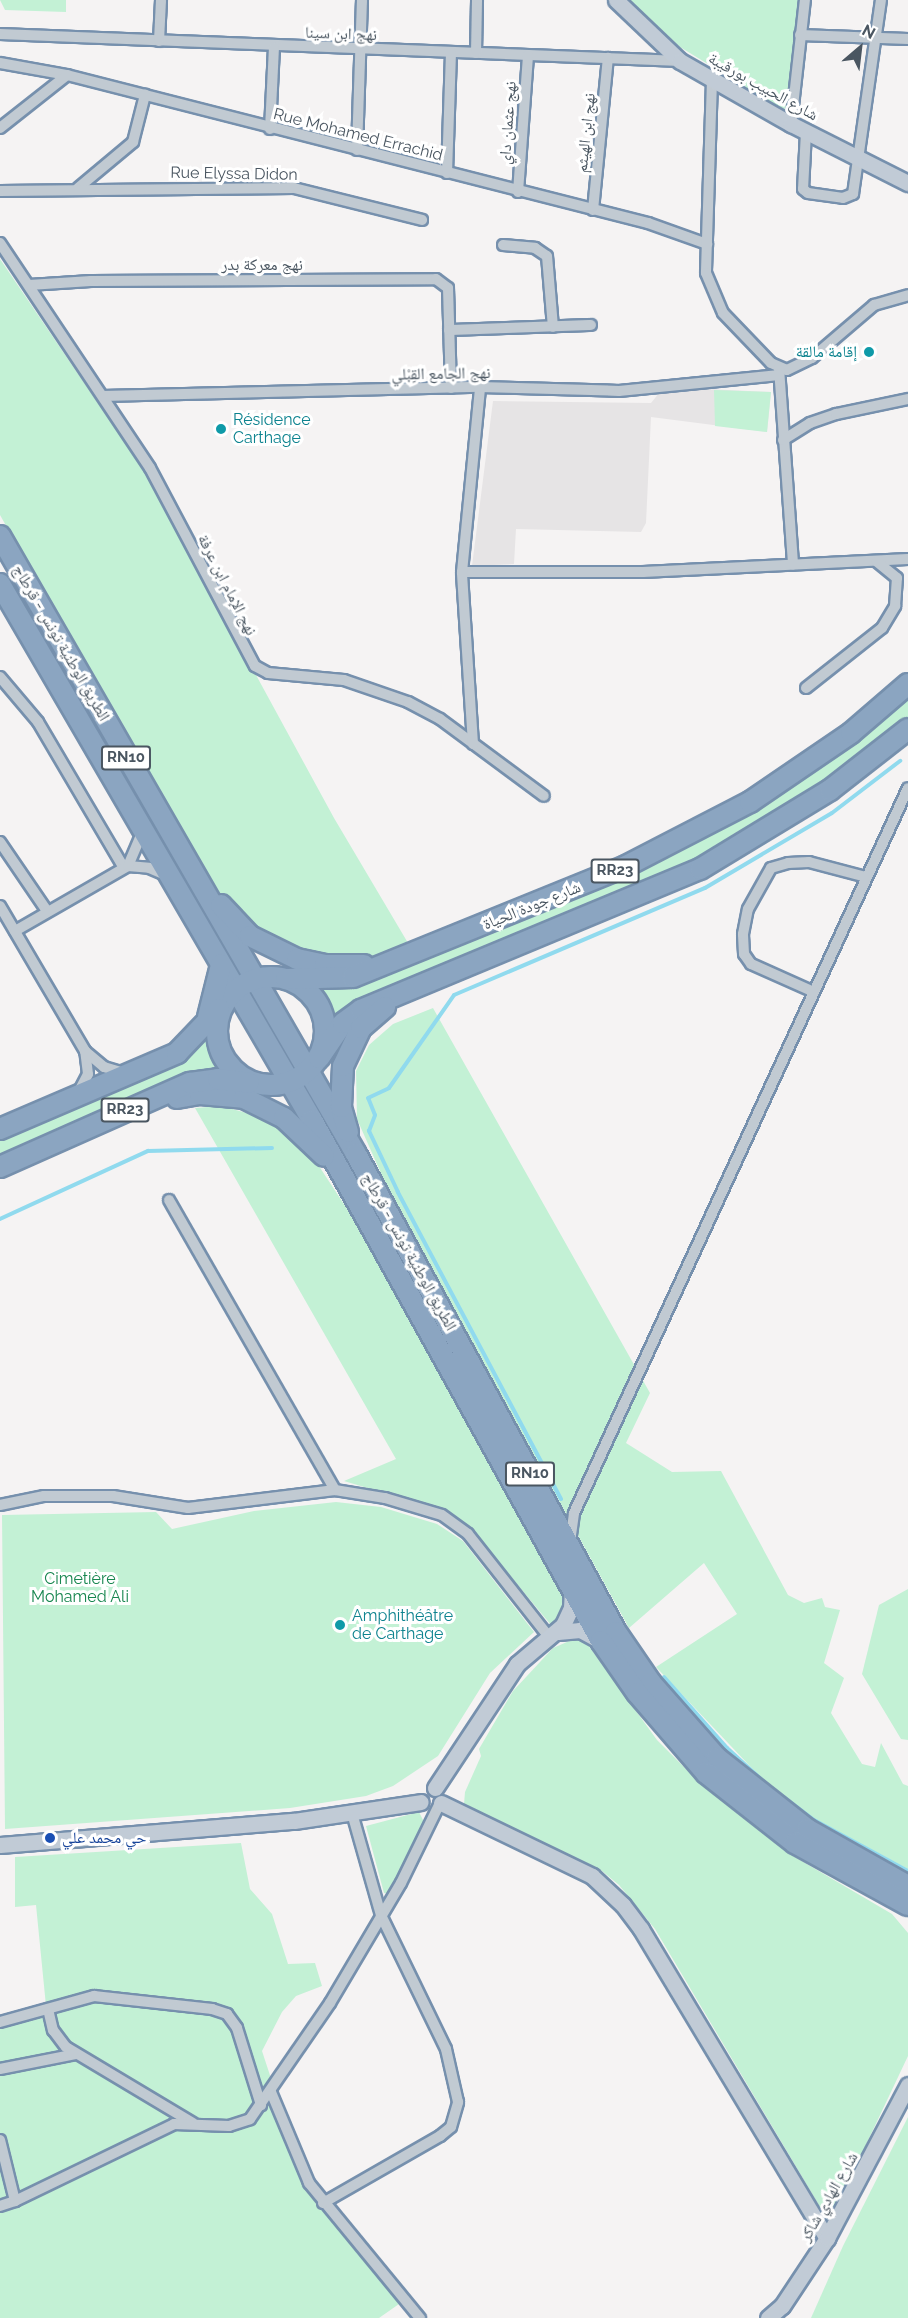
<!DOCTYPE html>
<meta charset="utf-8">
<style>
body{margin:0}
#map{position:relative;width:908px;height:2318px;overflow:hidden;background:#f5f3f3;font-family:Raleway,"Noto Naskh Arabic",sans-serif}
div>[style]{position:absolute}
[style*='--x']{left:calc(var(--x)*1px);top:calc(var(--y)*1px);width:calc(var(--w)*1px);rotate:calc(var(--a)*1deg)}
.education>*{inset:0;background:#e6e4e5}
.green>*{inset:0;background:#c3f1d5}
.stream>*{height:4px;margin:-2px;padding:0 2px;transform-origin:2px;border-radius:2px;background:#90daee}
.roads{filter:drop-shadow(2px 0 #7690ad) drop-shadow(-2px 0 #7690ad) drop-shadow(0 2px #7690ad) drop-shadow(0 -2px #7690ad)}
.street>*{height:10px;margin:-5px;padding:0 5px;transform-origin:5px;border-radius:5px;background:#c1cad2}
.secondary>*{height:15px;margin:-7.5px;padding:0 7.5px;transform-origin:7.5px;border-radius:7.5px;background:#c1cbd6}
.highway>*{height:20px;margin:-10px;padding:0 10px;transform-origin:10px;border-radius:10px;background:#8ba5c1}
.highway>.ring{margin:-10px;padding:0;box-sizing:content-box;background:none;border:20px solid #8ba5c1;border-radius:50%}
.dots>*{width:16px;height:16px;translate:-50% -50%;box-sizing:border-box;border:3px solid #fff;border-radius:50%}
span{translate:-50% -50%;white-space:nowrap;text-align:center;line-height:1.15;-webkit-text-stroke:6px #fff;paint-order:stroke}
.shield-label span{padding:2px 4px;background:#fff;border:2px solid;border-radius:4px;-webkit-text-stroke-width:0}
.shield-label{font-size:15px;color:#4a5661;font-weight:700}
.street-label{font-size:16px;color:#4a5661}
.culture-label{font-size:16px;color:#0d838f}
.right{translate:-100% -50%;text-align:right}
.left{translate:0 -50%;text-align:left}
.park-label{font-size:16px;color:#17864f}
.transit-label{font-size:16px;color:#164399}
.north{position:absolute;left:830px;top:18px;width:60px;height:60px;-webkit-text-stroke:4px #fff;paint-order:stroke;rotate:28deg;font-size:16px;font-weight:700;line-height:24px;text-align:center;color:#4a5661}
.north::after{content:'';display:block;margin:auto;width:21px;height:27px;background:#4a5661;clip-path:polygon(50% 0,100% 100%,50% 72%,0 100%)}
</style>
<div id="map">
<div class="education">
<i style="clip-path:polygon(664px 387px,771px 392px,767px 432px,651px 417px,646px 523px,641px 532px,516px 529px,514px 564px,472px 566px,493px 401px,651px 403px)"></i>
</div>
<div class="green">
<i style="clip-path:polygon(0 0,66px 0,66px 12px,5px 10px)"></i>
<i style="clip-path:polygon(628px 0,799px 0,785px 111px,680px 47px)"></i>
<i style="clip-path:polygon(0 259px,148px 477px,334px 818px,408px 943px,366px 960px,324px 962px,272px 948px,234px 917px,181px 834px,0 515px)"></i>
<i style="clip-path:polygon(714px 390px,771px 392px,767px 432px,715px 426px)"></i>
<i style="clip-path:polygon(908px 694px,908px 719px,866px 754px,824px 785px,696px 861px,366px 997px,332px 1020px,316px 987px,629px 873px)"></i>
<i style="clip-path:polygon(433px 1008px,650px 1393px,626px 1443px,672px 1472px,721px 1471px,788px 1595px,804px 1603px,822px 1598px,825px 1607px,840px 1610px,824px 1663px,844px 1678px,831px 1713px,862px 1764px,875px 1767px,881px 1743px,903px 1784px,908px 1786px,908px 1869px,815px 1819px,765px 1782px,656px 1667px,737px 1614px,704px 1563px,629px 1628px,391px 1196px,357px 1119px,356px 1071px,369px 1045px,393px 1024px)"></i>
<i style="clip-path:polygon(207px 1039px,223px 1073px,0 1158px,0 1138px,181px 1060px)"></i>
<i style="clip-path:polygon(221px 1106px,265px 1118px,291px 1132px,313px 1157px,355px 1221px,565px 1597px,565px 1609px,559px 1620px,551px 1625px,473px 1531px,444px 1511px,344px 1481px,396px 1459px,195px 1108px)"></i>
<i style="clip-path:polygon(336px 1502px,381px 1507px,437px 1524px,463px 1541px,534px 1632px,490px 1673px,438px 1756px,393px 1786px,366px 1796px,290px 1808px,5px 1829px,2px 1515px,156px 1512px,172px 1529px,254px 1511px)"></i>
<i style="clip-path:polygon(908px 1589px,908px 1740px,901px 1739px,862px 1674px,879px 1605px)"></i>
<i style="clip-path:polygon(574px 1639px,586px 1642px,657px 1740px,697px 1780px,788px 1853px,892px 1914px,908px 1933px,908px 2056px,835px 2210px,820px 2207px,655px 1929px,619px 1885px,602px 1871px,464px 1804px,465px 1792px,481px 1756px,479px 1749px,513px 1691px,553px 1648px)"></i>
<i style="clip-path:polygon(419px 1812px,424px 1822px,423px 1833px,393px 1894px,384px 1893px,366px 1826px)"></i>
<i style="clip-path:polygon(241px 1843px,250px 1889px,272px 1914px,288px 1964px,315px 1963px,322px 1986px,296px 1996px,282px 2012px,262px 2051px,289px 2133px,303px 2164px,399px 2304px,379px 2318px,0 2318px,0 2018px,46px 2006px,36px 1905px,15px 1907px,15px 1857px)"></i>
<i style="clip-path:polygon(908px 2117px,908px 2318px,811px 2318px,843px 2246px)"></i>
</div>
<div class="stream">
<i style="--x:0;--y:1219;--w:163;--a:-24.7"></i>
<i style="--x:148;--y:1151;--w:124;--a:-1.4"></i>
<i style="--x:561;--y:1499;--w:348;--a:-118"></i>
<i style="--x:398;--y:1192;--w:68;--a:-115.4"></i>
<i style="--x:369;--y:1131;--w:17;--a:-69"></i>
<i style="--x:375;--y:1115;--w:18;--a:-112"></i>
<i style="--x:368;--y:1098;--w:23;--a:-25"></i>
<i style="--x:389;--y:1088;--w:113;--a:-55"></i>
<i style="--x:454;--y:995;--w:273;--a:-23.1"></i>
<i style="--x:705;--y:888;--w:147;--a:-30.6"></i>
<i style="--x:832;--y:813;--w:86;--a:-37.4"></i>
<i style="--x:664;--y:1677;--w:95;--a:48.4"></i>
<i style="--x:727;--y:1748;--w:52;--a:42.6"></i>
<i style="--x:765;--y:1783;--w:61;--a:37.1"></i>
<i style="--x:814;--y:1820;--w:107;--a:28.5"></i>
</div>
<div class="roads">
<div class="street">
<i style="--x:0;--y:34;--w:681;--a:2.27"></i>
<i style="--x:800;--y:35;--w:108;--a:2.1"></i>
<i style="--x:159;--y:41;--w:41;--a:-87.2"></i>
<i style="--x:476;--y:53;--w:53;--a:-88.9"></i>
<i style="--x:0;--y:63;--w:68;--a:10.2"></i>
<i style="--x:67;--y:75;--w:600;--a:14.29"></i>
<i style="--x:648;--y:223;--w:63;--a:19.6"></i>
<i style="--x:712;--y:80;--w:193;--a:91.8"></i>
<i style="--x:706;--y:273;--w:43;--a:67"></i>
<i style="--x:723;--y:313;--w:69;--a:46.2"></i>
<i style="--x:771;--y:363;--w:17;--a:24"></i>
<i style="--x:787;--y:370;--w:28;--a:-26"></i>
<i style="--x:812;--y:358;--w:82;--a:-40.5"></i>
<i style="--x:874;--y:305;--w:35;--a:-16"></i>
<i style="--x:791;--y:124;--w:125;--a:-83.6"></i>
<i style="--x:0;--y:128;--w:85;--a:-38.3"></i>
<i style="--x:270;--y:129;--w:82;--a:-87.2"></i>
<i style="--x:806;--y:132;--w:57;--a:93"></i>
<i style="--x:803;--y:189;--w:6;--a:39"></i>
<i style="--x:808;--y:193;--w:35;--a:8"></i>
<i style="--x:843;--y:198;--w:11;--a:-22"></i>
<i style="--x:853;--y:194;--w:196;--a:-81.8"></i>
<i style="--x:357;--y:150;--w:150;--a:-88.1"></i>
<i style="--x:447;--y:173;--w:121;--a:-88.1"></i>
<i style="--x:78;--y:188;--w:72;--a:-39.9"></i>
<i style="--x:133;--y:142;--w:49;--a:-75.7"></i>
<i style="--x:0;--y:191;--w:294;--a:-0.6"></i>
<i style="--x:294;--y:188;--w:132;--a:14"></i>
<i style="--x:518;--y:192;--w:137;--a:-85.8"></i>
<i style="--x:593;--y:210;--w:153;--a:-84.4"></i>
<i style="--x:0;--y:243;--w:270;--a:56.3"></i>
<i style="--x:150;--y:468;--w:224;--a:62.1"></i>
<i style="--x:255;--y:666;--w:15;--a:28"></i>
<i style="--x:268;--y:673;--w:76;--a:5.3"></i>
<i style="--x:344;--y:680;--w:68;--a:19"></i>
<i style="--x:408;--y:702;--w:36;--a:28"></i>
<i style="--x:440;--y:719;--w:129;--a:36.5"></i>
<i style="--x:503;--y:245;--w:32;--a:5"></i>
<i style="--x:535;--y:248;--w:14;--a:34"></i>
<i style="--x:547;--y:256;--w:71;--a:85.2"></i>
<i style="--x:29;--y:285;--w:62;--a:-3.7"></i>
<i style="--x:91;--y:281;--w:345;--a:-0.3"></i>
<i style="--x:436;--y:279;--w:15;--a:37"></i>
<i style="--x:448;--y:288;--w:100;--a:88.3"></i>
<i style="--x:449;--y:330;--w:142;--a:-2"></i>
<i style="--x:779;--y:368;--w:197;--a:85.9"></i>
<i style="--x:103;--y:396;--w:377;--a:-1.4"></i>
<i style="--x:480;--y:387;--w:139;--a:1.6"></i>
<i style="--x:619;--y:391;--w:161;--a:-5.7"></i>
<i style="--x:783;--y:440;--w:32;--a:-32"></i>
<i style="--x:810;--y:423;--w:28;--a:-19"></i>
<i style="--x:836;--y:414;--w:74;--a:-11.8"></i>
<i style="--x:462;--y:572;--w:181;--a:0"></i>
<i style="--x:643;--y:572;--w:265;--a:-2.8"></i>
<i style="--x:0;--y:677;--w:59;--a:49.8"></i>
<i style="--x:38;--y:722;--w:169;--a:59.5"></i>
<i style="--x:806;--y:688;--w:97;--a:-38.3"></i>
<i style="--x:882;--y:628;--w:26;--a:-59"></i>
<i style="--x:895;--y:606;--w:28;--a:-86"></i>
<i style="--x:897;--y:578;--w:26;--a:-141"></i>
<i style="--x:473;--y:744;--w:172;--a:-93.7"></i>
<i style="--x:462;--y:572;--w:186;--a:-84.4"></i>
<i style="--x:0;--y:842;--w:83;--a:55.7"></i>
<i style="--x:128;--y:866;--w:21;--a:5"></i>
<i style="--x:149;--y:868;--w:21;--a:23"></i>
<i style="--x:0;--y:906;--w:168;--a:59.6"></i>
<i style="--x:85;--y:1051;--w:25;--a:40"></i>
<i style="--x:104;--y:1067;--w:21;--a:17"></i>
<i style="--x:15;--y:931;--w:130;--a:-29.9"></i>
<i style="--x:128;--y:866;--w:38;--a:-67"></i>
<i style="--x:814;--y:992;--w:69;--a:-156"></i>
<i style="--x:751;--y:964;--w:12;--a:-125"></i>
<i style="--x:744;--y:954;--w:20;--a:-93"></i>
<i style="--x:743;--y:934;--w:25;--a:-79"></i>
<i style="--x:748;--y:909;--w:47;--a:-60.7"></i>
<i style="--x:771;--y:868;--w:18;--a:-16"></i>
<i style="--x:788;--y:863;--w:21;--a:-3"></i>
<i style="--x:809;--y:862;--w:59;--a:14.7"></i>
<i style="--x:78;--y:1093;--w:21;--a:-62"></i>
<i style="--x:88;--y:1074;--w:23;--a:-97"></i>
<i style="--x:169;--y:1200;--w:334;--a:60.2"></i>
<i style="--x:0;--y:1505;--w:45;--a:-11.6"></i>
<i style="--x:44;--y:1496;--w:69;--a:0"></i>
<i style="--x:113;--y:1496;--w:76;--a:9.1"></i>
<i style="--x:188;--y:1508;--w:148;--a:-7"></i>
<i style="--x:335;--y:1490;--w:51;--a:9.1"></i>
<i style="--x:385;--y:1498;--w:59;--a:16.6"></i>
<i style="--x:442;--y:1515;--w:32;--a:36"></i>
<i style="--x:468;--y:1534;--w:131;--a:51.8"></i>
<i style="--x:570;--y:1542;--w:29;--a:-82"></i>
<i style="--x:574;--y:1513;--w:798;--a:-65.26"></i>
<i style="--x:48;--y:2009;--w:22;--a:77"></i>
<i style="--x:53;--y:2030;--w:21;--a:53"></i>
<i style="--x:66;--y:2047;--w:148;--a:30.9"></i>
<i style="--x:0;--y:2022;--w:98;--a:-15.5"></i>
<i style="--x:94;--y:1996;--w:119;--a:6.3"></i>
<i style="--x:212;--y:2009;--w:16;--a:18"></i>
<i style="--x:227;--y:2014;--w:17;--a:54"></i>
<i style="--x:237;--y:2028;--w:81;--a:72.7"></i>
<i style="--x:0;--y:2069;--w:77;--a:-11.2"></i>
<i style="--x:271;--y:2092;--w:99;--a:67.3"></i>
<i style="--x:309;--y:2183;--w:175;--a:50.6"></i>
<i style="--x:0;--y:2140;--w:63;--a:76.2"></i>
<i style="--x:15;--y:2201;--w:16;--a:162"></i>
<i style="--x:15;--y:2201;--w:177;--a:-25.8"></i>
<i style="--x:174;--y:2124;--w:55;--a:2.1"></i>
<i style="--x:229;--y:2126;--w:22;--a:-18"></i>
<i style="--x:250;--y:2119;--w:141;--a:-55.4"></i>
<i style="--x:330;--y:2003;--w:139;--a:-59.4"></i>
<i style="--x:401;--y:1883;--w:87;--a:-64"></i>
<i style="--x:323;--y:2203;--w:135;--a:-29.8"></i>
<i style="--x:440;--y:2136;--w:14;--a:-39"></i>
<i style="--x:451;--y:2127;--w:26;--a:-74"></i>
<i style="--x:458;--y:2102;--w:54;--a:-102.8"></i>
<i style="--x:446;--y:2049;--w:149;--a:-115.9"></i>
<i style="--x:381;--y:1915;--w:106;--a:-105.9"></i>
</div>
<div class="secondary">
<i style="--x:616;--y:0;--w:88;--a:43.6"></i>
<i style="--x:680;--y:61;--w:128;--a:29.6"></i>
<i style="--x:791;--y:124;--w:131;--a:26.8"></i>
<i style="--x:558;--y:1632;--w:22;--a:-5"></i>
<i style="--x:580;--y:1630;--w:24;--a:28"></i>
<i style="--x:435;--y:1788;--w:149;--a:-56.5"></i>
<i style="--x:517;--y:1664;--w:60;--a:-40.3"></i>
<i style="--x:563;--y:1625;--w:19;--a:-65"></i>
<i style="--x:571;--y:1608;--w:17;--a:-87"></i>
<i style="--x:441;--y:1803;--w:168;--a:25.8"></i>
<i style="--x:592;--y:1876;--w:42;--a:43.1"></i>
<i style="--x:623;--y:1905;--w:30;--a:53"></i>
<i style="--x:641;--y:1929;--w:361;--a:59"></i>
<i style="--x:0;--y:1845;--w:295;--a:-4.7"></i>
<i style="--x:294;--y:1821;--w:128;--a:-8.5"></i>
<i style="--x:768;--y:2318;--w:18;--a:-41"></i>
<i style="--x:782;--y:2306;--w:82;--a:-56.5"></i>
<i style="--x:827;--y:2238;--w:173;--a:-62.1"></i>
</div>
<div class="highway">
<i style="--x:0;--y:536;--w:713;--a:60.06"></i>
<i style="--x:356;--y:1154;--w:544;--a:61.46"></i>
<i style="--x:616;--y:1632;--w:62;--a:55.5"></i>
<i style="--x:651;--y:1683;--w:100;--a:48.7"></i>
<i style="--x:717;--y:1758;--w:115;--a:38.3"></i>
<i style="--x:807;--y:1829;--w:116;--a:29.4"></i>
<i style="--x:0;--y:584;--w:620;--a:59.8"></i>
<i style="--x:312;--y:1120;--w:596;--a:60.98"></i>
<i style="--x:601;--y:1641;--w:63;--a:55.3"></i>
<i style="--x:637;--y:1693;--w:106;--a:49.2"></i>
<i style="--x:706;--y:1773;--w:113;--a:38.2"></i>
<i style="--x:795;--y:1843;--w:129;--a:28.8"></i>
<i style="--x:221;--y:905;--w:42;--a:46.9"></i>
<i style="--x:250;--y:936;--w:52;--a:26.1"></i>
<i style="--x:297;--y:959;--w:29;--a:12"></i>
<i style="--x:325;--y:965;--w:39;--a:0"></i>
<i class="ring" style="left:217px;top:977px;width:88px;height:88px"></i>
<i style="--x:286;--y:979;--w:67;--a:-1.7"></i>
<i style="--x:353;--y:977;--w:295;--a:-22.1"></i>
<i style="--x:626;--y:866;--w:140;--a:-27.3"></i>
<i style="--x:750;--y:802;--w:122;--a:-34.3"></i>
<i style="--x:851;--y:733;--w:75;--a:-40.7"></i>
<i style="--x:208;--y:1017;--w:54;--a:-76"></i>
<i style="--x:319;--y:1058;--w:42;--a:-55.6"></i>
<i style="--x:343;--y:1023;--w:22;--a:-36"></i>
<i style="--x:361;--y:1010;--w:367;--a:-22.6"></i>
<i style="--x:700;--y:869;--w:152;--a:-31.3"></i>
<i style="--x:830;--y:790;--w:99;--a:-38"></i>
<i style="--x:177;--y:1098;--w:23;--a:-10"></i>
<i style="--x:200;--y:1094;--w:44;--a:5.2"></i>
<i style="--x:244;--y:1098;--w:45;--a:26.6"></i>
<i style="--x:284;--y:1118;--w:55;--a:43.5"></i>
<i style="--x:0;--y:1129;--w:193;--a:-23.2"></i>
<i style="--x:177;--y:1053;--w:61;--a:-46.3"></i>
<i style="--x:348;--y:1132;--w:26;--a:-106"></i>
<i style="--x:341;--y:1107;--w:41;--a:-87.2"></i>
<i style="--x:343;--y:1066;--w:42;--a:-64.7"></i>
<i style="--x:361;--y:1028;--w:32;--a:-41"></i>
<i style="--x:0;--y:1167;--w:208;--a:-23.9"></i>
<i style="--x:190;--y:1083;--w:28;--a:-8"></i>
<i style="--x:218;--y:1079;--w:31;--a:7"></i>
</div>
</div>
<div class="dots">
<i style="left:869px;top:352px;background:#0f9aa8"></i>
<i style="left:221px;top:429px;background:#0f9aa8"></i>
<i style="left:340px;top:1625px;background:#0f9aa8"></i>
<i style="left:50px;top:1838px;background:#1a4fb4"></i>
</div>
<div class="shield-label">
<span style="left:126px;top:758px">RN10</span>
<span style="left:615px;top:871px">RR23</span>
<span style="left:125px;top:1110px">RR23</span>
<span style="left:530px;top:1474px">RN10</span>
</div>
<div class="street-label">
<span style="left:341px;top:34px;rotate:2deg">نهج ابن سينا</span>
<span style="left:763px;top:87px;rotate:29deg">شارع الحبيب بورقيبة</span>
<span style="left:508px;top:123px;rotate:-86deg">نهج عثمان داي</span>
<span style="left:586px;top:133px;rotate:-84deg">نهج ابن الهيثم</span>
<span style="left:358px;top:135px;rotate:14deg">Rue Mohamed Errachid</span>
<span style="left:234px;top:174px;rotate:1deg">Rue Elyssa Didon</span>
<span style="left:262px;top:265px">نهج معركة بدر</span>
<span style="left:441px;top:374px;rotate:-1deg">نهج الجامع القِبْلي</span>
<span style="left:227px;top:585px;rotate:63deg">نهج الإمام ابن عرفة</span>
<span style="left:61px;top:643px;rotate:60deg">الطريق الوطنية تونس - قرطاج</span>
<span style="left:532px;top:906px;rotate:-22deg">شارع جودة الحياة</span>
<span style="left:409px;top:1252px;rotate:61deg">الطريق الوطنية تونس - قرطاج</span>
<span style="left:829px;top:2197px;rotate:-60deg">شارع الهادي شاكر</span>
</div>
<div class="culture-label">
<span class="right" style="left:857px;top:352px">إقامة مالقة</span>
<span class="left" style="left:233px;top:429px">Résidence<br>Carthage</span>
<span class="left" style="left:352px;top:1625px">Amphithéâtre<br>de Carthage</span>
</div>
<div class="park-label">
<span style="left:80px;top:1588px">Cimetière<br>Mohamed Ali</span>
</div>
<div class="transit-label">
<span class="left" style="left:62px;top:1838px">حي محمد علي</span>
</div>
<div class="north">N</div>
</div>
